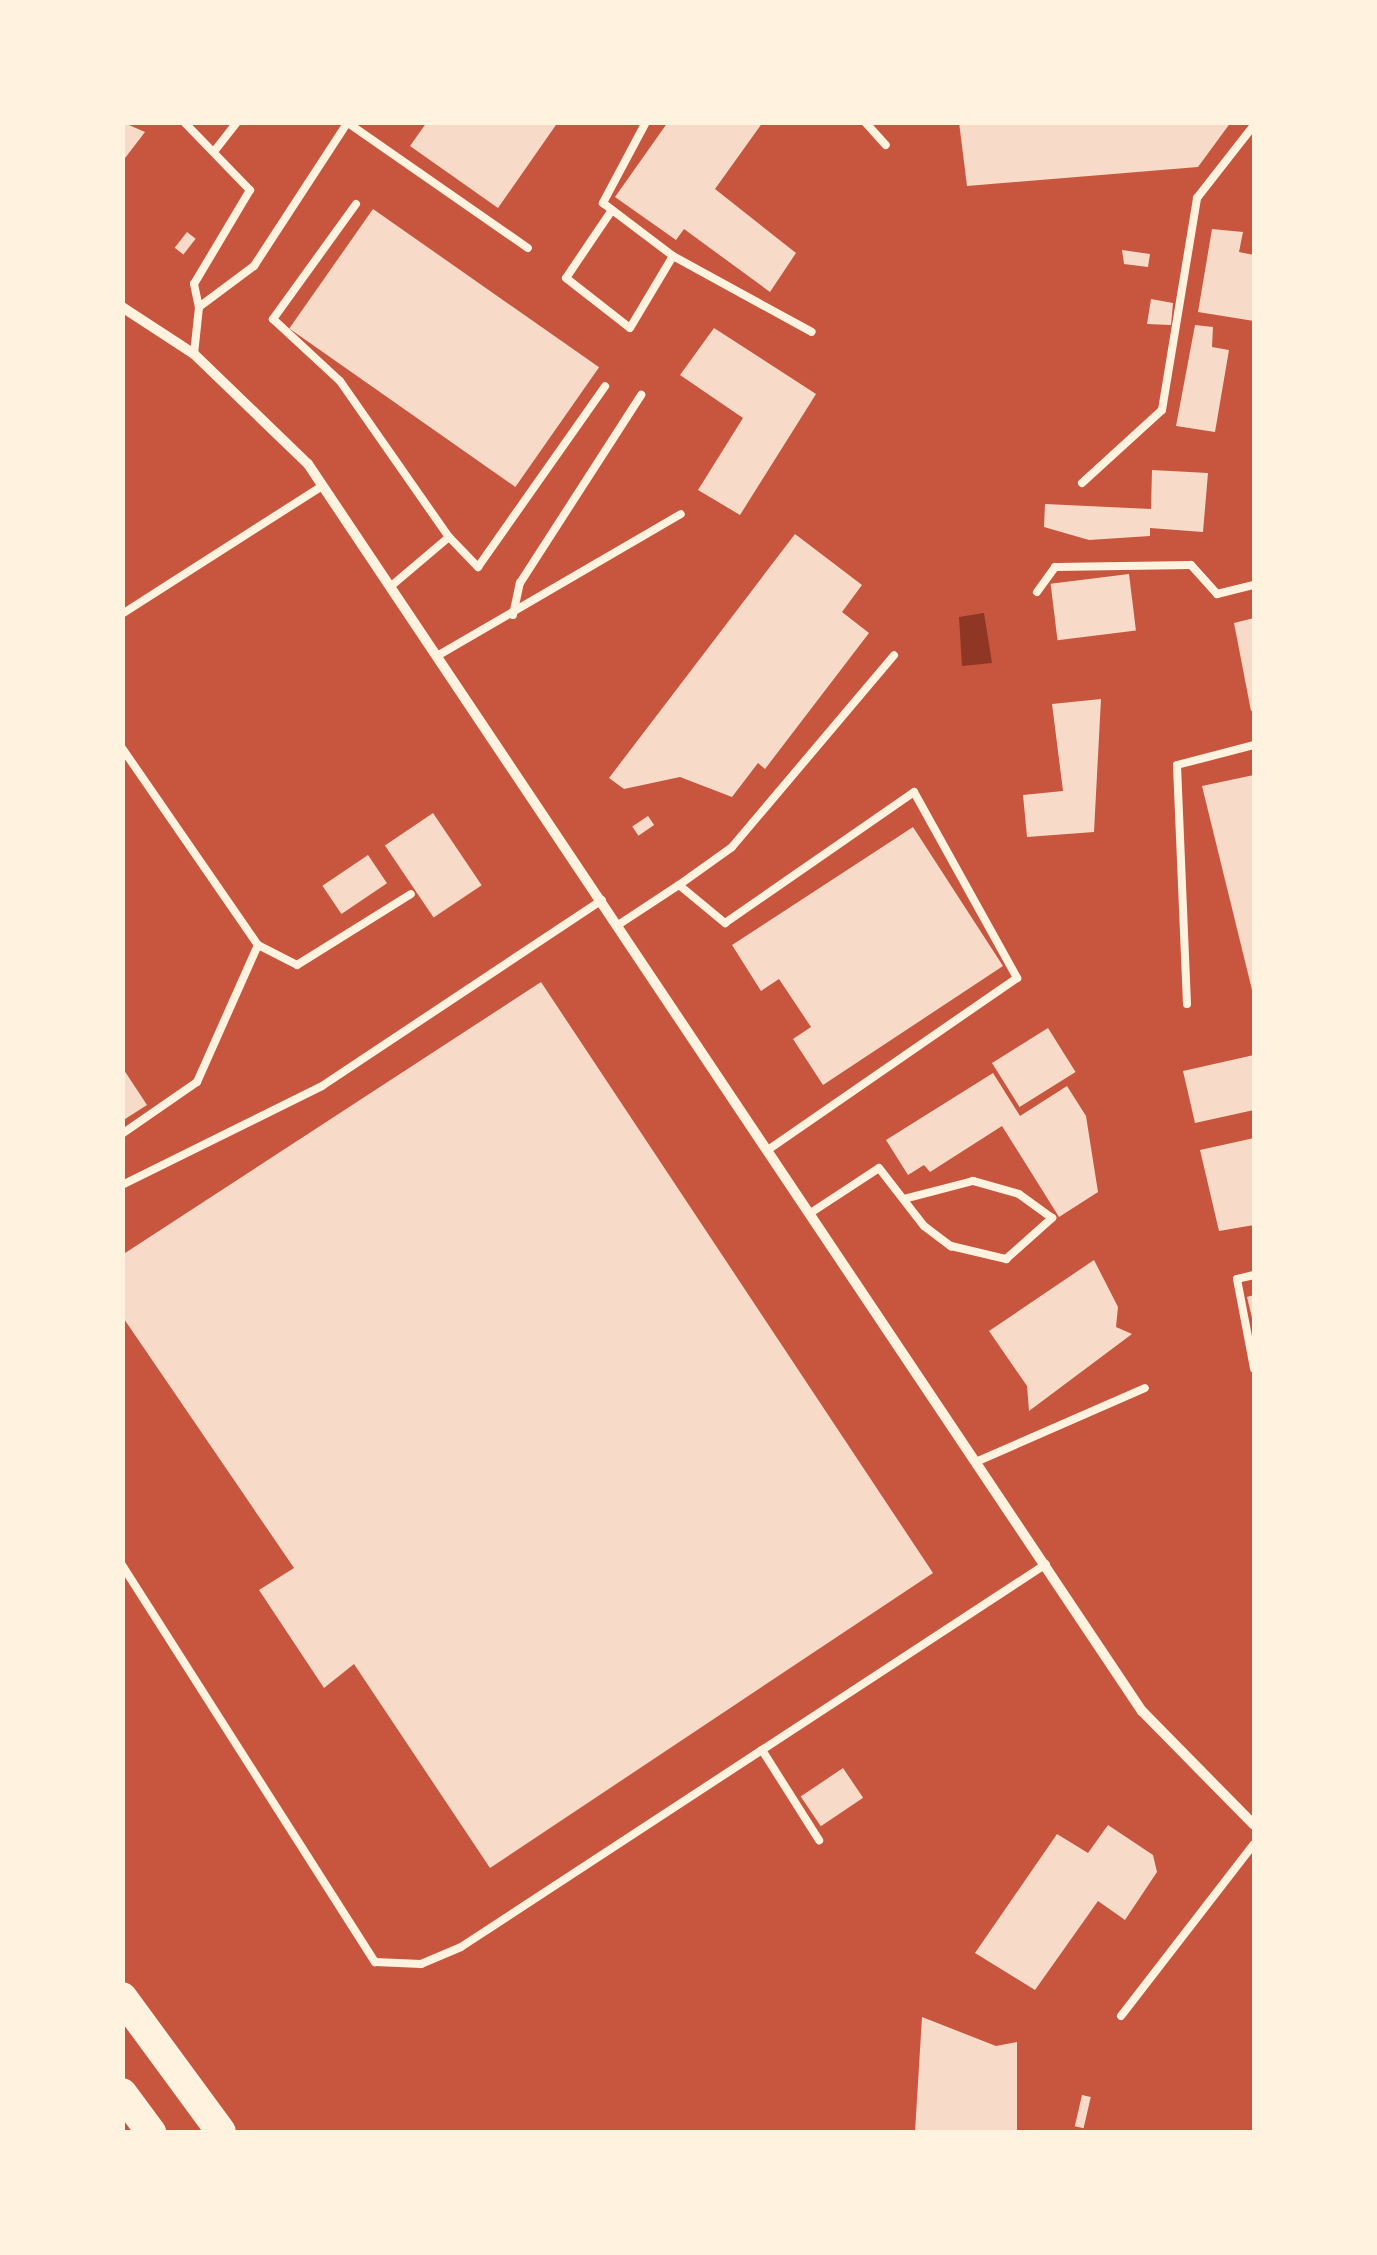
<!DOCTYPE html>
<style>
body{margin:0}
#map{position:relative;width:1377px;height:2255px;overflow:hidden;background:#c8553d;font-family:Roboto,sans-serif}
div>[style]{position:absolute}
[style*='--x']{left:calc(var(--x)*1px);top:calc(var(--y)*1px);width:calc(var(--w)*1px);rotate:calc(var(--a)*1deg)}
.water>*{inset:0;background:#8f3625}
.building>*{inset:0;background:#f7dbc8;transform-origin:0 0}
.service>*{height:8px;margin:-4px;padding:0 4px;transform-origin:4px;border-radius:4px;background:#fff3e0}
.minor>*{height:10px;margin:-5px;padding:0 5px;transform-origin:5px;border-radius:5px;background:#fff3e0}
.motorway>*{height:30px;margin:-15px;padding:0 15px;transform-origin:15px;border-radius:15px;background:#fff3e0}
span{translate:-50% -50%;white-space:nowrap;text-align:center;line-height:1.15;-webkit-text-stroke:10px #fff3e0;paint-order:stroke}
.frame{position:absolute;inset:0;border:125px solid #fff3e0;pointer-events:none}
</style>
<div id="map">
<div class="water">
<i style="clip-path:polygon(984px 613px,992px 663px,962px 666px,959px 617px)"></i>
</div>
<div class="building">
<i style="clip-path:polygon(122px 122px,145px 132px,122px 162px)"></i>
<i style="clip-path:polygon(427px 122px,558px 122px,498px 208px,410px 146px)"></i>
<i style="clip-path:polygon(668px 122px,763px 122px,715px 189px,796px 253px,770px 292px,684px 229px,676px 240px,615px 197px)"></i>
<i style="clip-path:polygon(959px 122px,1231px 122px,1198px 167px,967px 186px)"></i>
<i style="left:373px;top:209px;width:276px;height:146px;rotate:35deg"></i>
<i style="clip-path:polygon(1212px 229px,1243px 232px,1239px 252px,1254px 255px,1254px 321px,1198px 312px)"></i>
<i style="left:187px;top:232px;width:11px;height:20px;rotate:38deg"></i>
<i style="clip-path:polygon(1122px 250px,1150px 254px,1148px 267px,1124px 264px)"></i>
<i style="clip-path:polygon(1151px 299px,1173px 303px,1171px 325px,1147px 324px)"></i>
<i style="clip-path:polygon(1195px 325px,1213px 327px,1212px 347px,1229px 350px,1215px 432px,1176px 426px)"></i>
<i style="clip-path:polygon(714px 328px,816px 394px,740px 515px,698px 490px,743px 418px,680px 375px)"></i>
<i style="clip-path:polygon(1152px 470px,1208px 473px,1203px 532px,1150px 528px,1150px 536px,1089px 540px,1044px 527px,1045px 504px,1151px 509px)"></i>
<i style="clip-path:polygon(795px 534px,862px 585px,842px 612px,869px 633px,765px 769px,758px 763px,732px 797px,680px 777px,624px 789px,609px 778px)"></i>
<i style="left:1129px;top:574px;width:57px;height:79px;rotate:83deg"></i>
<i style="clip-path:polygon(1254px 618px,1254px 710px,1251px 711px,1234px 623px)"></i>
<i style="clip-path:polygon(1101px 699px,1094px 832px,1027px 837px,1023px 795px,1063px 791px,1052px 704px)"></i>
<i style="clip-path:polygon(1254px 775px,1254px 994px,1253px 994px,1202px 786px)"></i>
<i style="left:433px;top:813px;width:87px;height:58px;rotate:56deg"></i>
<i style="left:648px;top:816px;width:11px;height:19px;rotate:56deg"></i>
<i style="clip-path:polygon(913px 827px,1003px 966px,823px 1085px,793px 1039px,811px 1027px,779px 979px,761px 991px,732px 945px)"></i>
<i style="left:368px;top:855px;width:34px;height:55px;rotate:56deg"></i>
<i style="clip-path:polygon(541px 982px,933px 1573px,490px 1868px,354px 1664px,324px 1688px,259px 1590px,294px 1568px,122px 1316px,122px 1255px)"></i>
<i style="left:1048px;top:1028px;width:52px;height:66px;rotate:58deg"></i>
<i style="clip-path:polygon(1254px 1055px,1254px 1110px,1195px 1123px,1183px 1071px)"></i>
<i style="clip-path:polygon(122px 1067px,147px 1105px,122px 1121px)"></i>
<i style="clip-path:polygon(993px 1073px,1020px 1116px,1067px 1086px,1086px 1116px,1098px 1192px,1059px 1217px,1002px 1126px,930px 1172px,924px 1165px,908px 1175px,886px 1140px)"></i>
<i style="clip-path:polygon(1254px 1138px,1254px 1225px,1219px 1231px,1200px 1150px)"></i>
<i style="clip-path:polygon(1094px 1260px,1118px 1307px,1116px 1327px,1132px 1334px,1029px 1411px,1027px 1386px,989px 1331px)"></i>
<i style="clip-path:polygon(1254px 1295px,1254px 1322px,1253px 1322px,1247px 1297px)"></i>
<i style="left:843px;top:1768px;width:36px;height:51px;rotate:56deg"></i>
<i style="clip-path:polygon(1108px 1825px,1153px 1855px,1157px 1872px,1125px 1920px,1098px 1901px,1035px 1990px,975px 1953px,1057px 1834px,1088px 1853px)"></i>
<i style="clip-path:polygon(922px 2017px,996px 2046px,1017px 2042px,1017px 2132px,915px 2132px)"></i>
<i style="left:1082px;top:2095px;width:9px;height:32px;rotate:13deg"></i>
</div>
<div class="service">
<i style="--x:184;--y:122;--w:95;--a:45.9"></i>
<i style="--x:250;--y:190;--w:109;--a:120.8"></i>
<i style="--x:194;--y:284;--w:24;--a:78"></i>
<i style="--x:646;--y:122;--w:92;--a:118"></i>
<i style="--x:603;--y:203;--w:88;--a:37.1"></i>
<i style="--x:673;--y:256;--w:158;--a:28.7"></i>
<i style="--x:865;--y:122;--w:31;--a:48"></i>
<i style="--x:348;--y:123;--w:219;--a:34.8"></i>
<i style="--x:216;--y:149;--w:34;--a:-52"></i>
<i style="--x:356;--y:204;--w:142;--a:125.8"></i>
<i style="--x:273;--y:319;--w:91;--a:42.8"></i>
<i style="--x:340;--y:381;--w:190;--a:55.1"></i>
<i style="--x:449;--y:537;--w:77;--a:139.7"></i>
<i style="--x:612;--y:210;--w:82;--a:124.1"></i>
<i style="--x:566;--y:278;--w:81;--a:38"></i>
<i style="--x:630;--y:328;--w:84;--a:-59.2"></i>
<i style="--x:194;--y:354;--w:47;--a:-83.9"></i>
<i style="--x:199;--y:307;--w:69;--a:-36.7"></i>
<i style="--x:254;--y:266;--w:172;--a:-56.9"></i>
<i style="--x:1082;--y:483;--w:108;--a:-42.4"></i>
<i style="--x:1162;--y:410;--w:215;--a:-80.6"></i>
<i style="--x:1197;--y:198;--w:93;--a:-52"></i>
<i style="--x:449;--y:537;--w:42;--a:46"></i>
<i style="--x:478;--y:567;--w:221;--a:-54.9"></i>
<i style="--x:1037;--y:592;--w:31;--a:-54"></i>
<i style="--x:1055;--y:567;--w:136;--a:-0.8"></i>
<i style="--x:1191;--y:565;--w:39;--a:48"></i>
<i style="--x:1217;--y:594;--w:38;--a:-14"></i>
<i style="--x:122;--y:614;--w:237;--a:-32.6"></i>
<i style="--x:513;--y:615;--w:33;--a:-78"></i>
<i style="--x:520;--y:583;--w:224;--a:-57.2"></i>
<i style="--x:437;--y:656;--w:282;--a:-30.2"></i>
<i style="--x:122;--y:748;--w:239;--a:55.4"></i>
<i style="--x:258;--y:945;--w:150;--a:114"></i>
<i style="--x:197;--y:1082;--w:91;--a:145.3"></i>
<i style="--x:679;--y:885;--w:65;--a:-35.6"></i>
<i style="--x:732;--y:847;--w:251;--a:-49.8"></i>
<i style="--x:618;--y:925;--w:73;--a:-33.3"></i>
<i style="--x:679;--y:885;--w:60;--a:39.6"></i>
<i style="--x:725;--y:923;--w:230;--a:-34.7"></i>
<i style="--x:914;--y:792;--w:213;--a:61"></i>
<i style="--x:1017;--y:978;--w:301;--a:145.4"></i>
<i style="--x:258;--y:945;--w:44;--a:27.1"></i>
<i style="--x:297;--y:965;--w:134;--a:-31.9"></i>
<i style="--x:1187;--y:1004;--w:239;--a:-92.4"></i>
<i style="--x:1177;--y:765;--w:80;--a:-14.6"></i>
<i style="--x:122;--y:1185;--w:223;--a:-26.3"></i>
<i style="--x:322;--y:1086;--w:336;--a:-33.6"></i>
<i style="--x:812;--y:1212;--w:80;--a:-33.3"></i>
<i style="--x:879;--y:1168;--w:73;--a:52.2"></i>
<i style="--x:924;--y:1226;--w:34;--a:37"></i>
<i style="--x:951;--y:1246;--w:57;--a:13.3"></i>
<i style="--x:1006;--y:1259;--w:62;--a:-41.7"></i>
<i style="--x:1052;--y:1218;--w:41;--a:-144"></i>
<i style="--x:1019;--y:1194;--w:48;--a:-164.2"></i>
<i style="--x:973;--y:1181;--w:71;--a:165.4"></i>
<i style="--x:1254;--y:1275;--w:17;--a:167"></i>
<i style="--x:1237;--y:1279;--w:91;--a:79.2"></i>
<i style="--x:978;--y:1461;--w:182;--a:-23.6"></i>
<i style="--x:122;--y:1565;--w:471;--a:57.5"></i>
<i style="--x:375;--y:1962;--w:46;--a:2.5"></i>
<i style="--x:421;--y:1964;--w:43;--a:-23"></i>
<i style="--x:461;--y:1947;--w:699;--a:-33.21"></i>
<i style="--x:762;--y:1750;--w:107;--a:57.7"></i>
<i style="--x:1121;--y:2016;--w:217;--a:-52.3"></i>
</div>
<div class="minor">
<i style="--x:122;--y:307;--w:86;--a:33.1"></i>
<i style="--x:194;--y:354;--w:158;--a:44"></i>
<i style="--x:308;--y:464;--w:1500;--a:56.23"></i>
<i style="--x:1142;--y:1711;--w:160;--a:45.5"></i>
</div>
<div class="motorway">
<i style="--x:122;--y:1997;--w:167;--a:53.7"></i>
<i style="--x:122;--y:2093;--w:49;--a:53.4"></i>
</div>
<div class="frame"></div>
</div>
